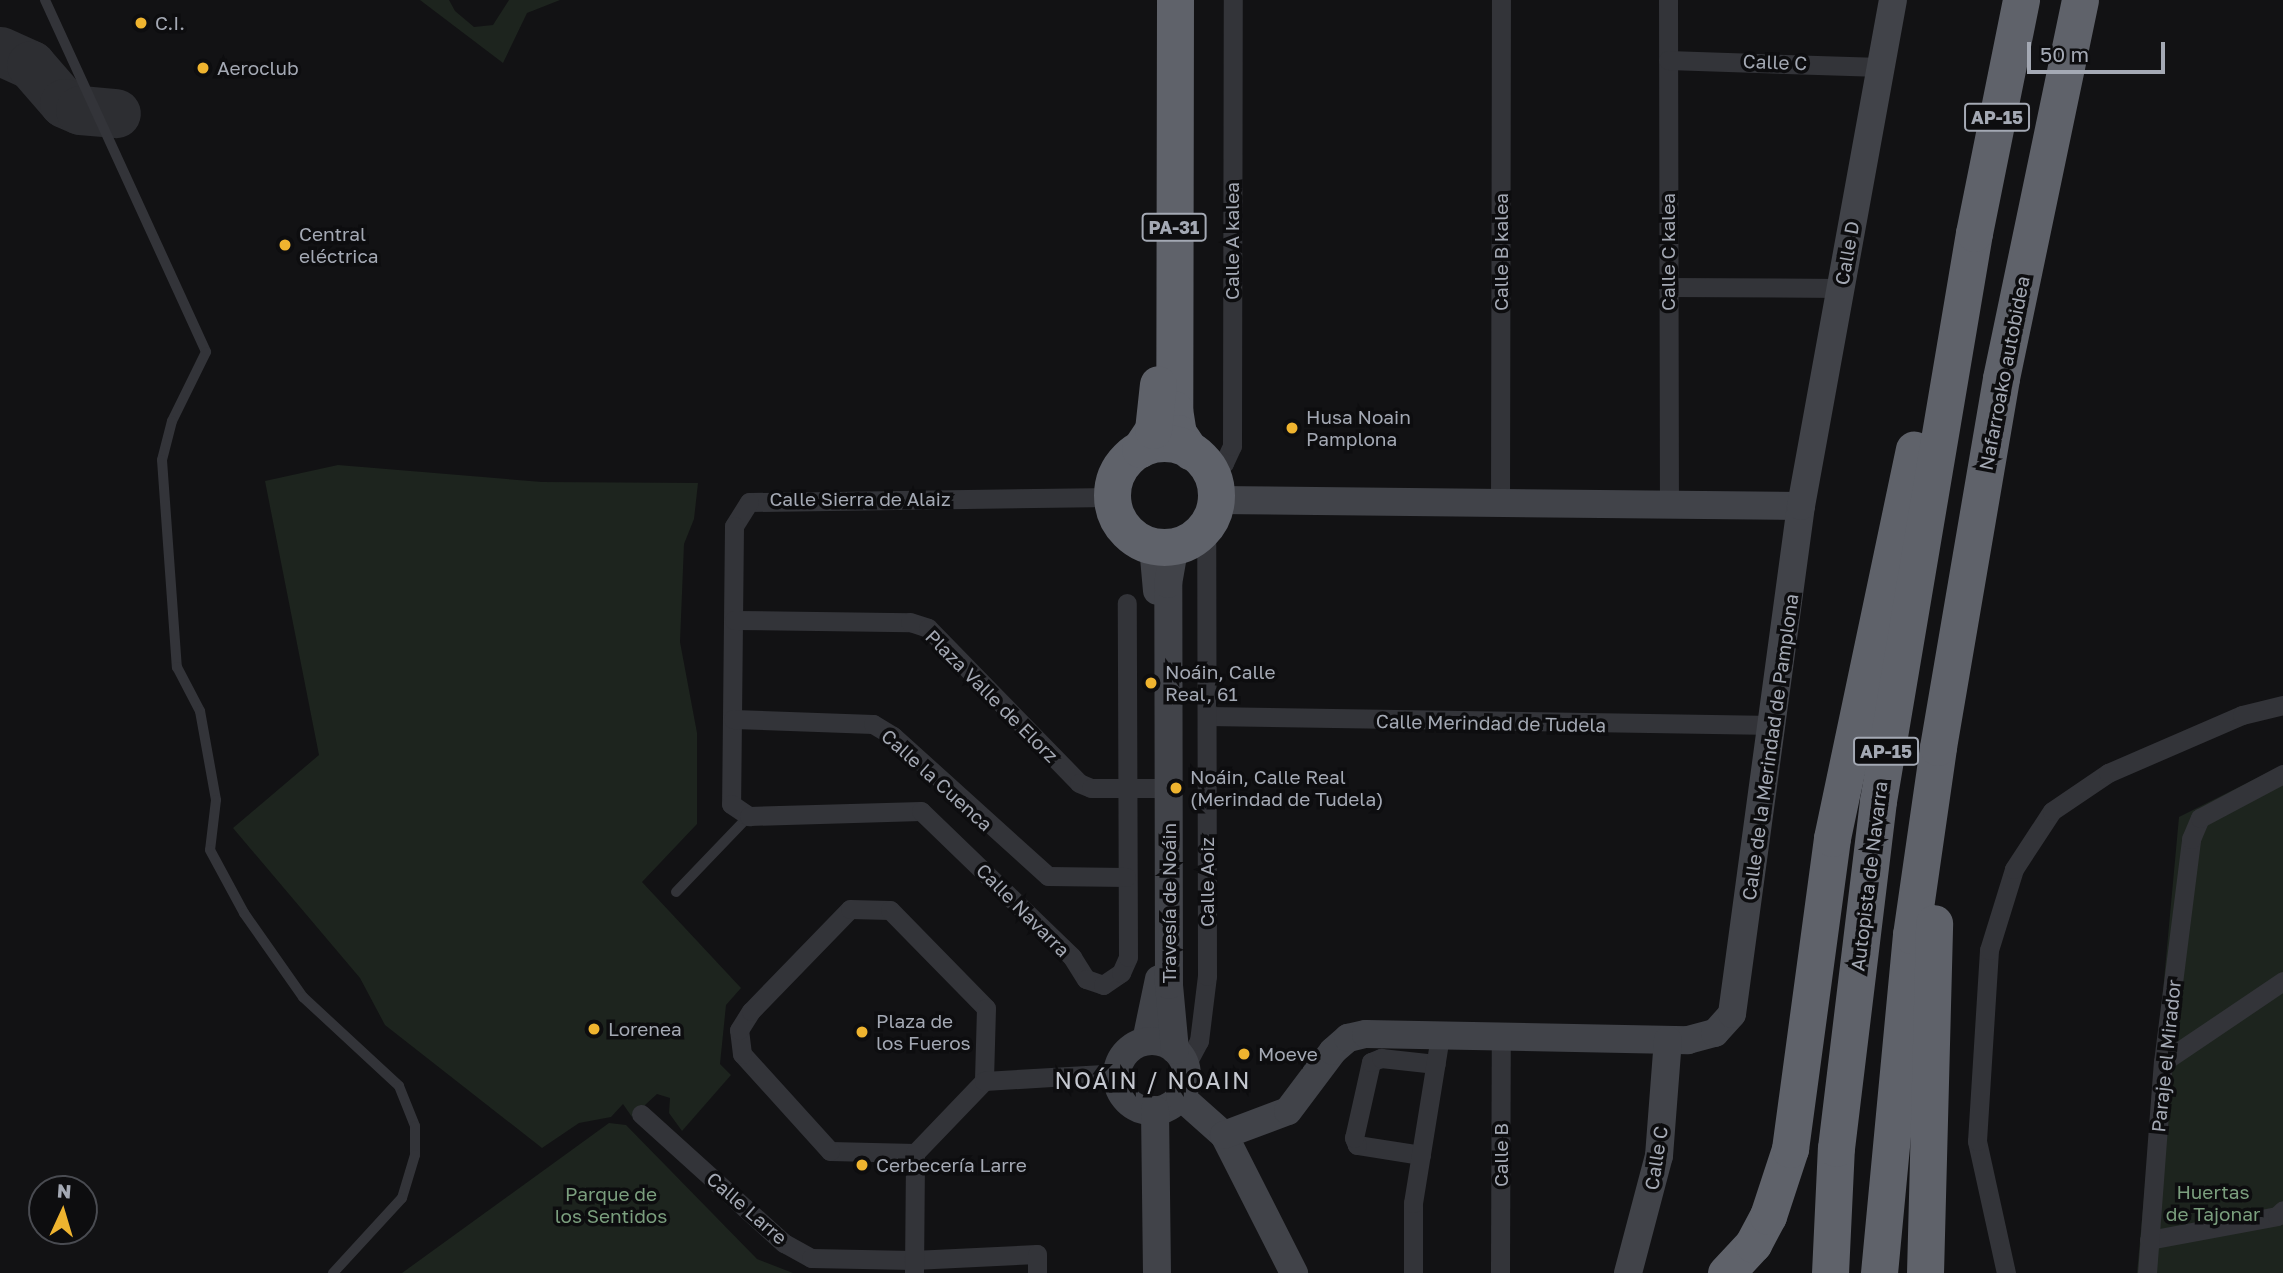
<!DOCTYPE html>
<meta charset="utf-8">
<style>
body{margin:0}
#map{position:relative;width:2283px;height:1273px;overflow:hidden;background:#121214;font-family:"Golos Text",sans-serif}
div>[style]{position:absolute}
[style*='--x']{left:calc(var(--x)*1px);top:calc(var(--y)*1px);width:calc(var(--w)*1px);rotate:calc(var(--a)*1deg)}
.green>*{inset:0;background:#1d241e}
.taxiway>*{height:49px;margin:-24.5px;padding:0 24.5px;transform-origin:24.5px;border-radius:24.5px;background:#2d2e32}
.lane>*{height:10px;margin:-5px;padding:0 5px;transform-origin:5px;border-radius:5px;background:#333439}
.street>*{height:19px;margin:-9.5px;padding:0 9.5px;transform-origin:9.5px;border-radius:9.5px;background:#333439}
.secondary>*{height:28px;margin:-14px;padding:0 14px;transform-origin:14px;border-radius:14px;background:#414349}
.secondary>.ring{margin:-14px;padding:0;box-sizing:content-box;background:none;border:28px solid #414349;border-radius:50%}
.highway>*{height:37px;margin:-18.5px;padding:0 18.5px;transform-origin:18.5px;border-radius:18.5px;background:#5f626a}
.highway>.ring{margin:-18.5px;padding:0;box-sizing:content-box;background:none;border:37px solid #5f626a;border-radius:50%}
.dots>*{width:19px;height:19px;translate:-50% -50%;box-sizing:border-box;border:4px solid #0d0d0f;border-radius:50%}
span{translate:-50% -50%;white-space:nowrap;text-align:center;line-height:1.15;-webkit-text-stroke:7px #0d0d0f;paint-order:stroke}
.shield-label span{padding:2px 5px;background:#0d0d0f;border:2px solid;border-radius:5px;-webkit-text-stroke-width:0}
.shield-label{font-size:18px;color:#a4a9b4;font-weight:700}
.poi-label{font-size:19px;color:#a4a9b4}
.left{translate:0 -50%;text-align:left}
.street-label{font-size:19px;color:#a4a9b4}
.park-label{font-size:19px;color:#7b9f7e}
.quarter-label{font-size:23px;color:#c5c8d0;letter-spacing:2px}
.north{position:absolute;left:28px;top:1175px;width:70px;height:70px;box-sizing:border-box;background:#0d0d0f;border:2px solid #494b51;border-radius:50%;rotate:4deg;font-size:19px;font-weight:700;line-height:28px;text-align:center;color:#a4a9b4}
.north::after{content:'';display:block;margin:auto;width:24px;height:32px;background:#efb42f;clip-path:polygon(50% 0,100% 100%,50% 72%,0 100%)}
.scale{position:absolute;left:2027px;top:42px;width:138px;height:32px;box-sizing:border-box;border:4px solid #a4a9b4;border-top:0;padding-left:9px;font-size:21px;line-height:24px;white-space:nowrap;color:#a4a9b4;-webkit-text-stroke:5px #0d0d0f;paint-order:stroke}
</style>
<div id="map">
<div class="green">
<i style="clip-path:polygon(420px 0,449px 0,455px 11px,474px 27px,493px 25px,509px 0,560px 0,527px 13px,503px 63px)"></i>
<i style="clip-path:polygon(338px 465px,542px 482px,698px 483px,694px 519px,684px 544px,680px 642px,697px 733px,697px 824px,642px 882px,741px 988px,726px 1005px,720px 1064px,731px 1075px,682px 1131px,669px 1113px,670px 1098px,657px 1094px,632px 1117px,623px 1104px,611px 1117px,579px 1123px,542px 1148px,385px 1025px,360px 978px,233px 828px,319px 755px,265px 481px)"></i>
<i style="clip-path:polygon(2283px 765px,2283px 1273px,2137px 1273px,2179px 817px)"></i>
<i style="clip-path:polygon(609px 1123px,626px 1125px,757px 1259px,793px 1273px,402px 1273px)"></i>
</div>
<div class="taxiway">
<i style="--x:0;--y:51;--w:34;--a:24"></i>
<i style="--x:31;--y:65;--w:50;--a:49"></i>
<i style="--x:64;--y:103;--w:17;--a:24"></i>
<i style="--x:80;--y:110;--w:36;--a:5"></i>
</div>
<div class="lane">
<i style="--x:45;--y:0;--w:387;--a:65.4"></i>
<i style="--x:206;--y:352;--w:77;--a:116.2"></i>
<i style="--x:172;--y:421;--w:40;--a:104.4"></i>
<i style="--x:162;--y:460;--w:208;--a:85.9"></i>
<i style="--x:177;--y:667;--w:50;--a:62.4"></i>
<i style="--x:200;--y:711;--w:90;--a:79.8"></i>
<i style="--x:216;--y:800;--w:50;--a:96.8"></i>
<i style="--x:210;--y:850;--w:72;--a:61.6"></i>
<i style="--x:244;--y:913;--w:103;--a:54.9"></i>
<i style="--x:303;--y:997;--w:131;--a:42.8"></i>
<i style="--x:399;--y:1086;--w:43;--a:68.2"></i>
<i style="--x:415;--y:1126;--w:29;--a:90"></i>
<i style="--x:415;--y:1155;--w:45;--a:106.8"></i>
<i style="--x:402;--y:1198;--w:102;--a:132.6"></i>
<i style="--x:676;--y:892;--w:105;--a:-46.2"></i>
</div>
<div class="street">
<i style="--x:1668;--y:0;--w:504;--a:89.89"></i>
<i style="--x:1668;--y:60;--w:213;--a:1.9"></i>
<i style="--x:1668;--y:287;--w:173;--a:0.3"></i>
<i style="--x:1210;--y:472;--w:17;--a:-33"></i>
<i style="--x:1224;--y:463;--w:19;--a:-65"></i>
<i style="--x:1232;--y:446;--w:446;--a:-89.9"></i>
<i style="--x:1111;--y:497;--w:362;--a:179.2"></i>
<i style="--x:749;--y:502;--w:28;--a:122"></i>
<i style="--x:734;--y:526;--w:278;--a:90.6"></i>
<i style="--x:731;--y:804;--w:22;--a:34"></i>
<i style="--x:749;--y:816;--w:172;--a:-1.7"></i>
<i style="--x:921;--y:811;--w:210;--a:44"></i>
<i style="--x:1072;--y:957;--w:26;--a:58"></i>
<i style="--x:1086;--y:979;--w:18;--a:19"></i>
<i style="--x:1103;--y:985;--w:22;--a:-34"></i>
<i style="--x:1121;--y:973;--w:17;--a:-66"></i>
<i style="--x:1128;--y:957;--w:354;--a:-90.2"></i>
<i style="--x:1500;--y:504;--w:504;--a:-89.89"></i>
<i style="--x:734;--y:620;--w:176;--a:0.7"></i>
<i style="--x:910;--y:622;--w:19;--a:18"></i>
<i style="--x:928;--y:628;--w:216;--a:45.7"></i>
<i style="--x:1079;--y:783;--w:13;--a:23"></i>
<i style="--x:1091;--y:788;--w:67;--a:0"></i>
<i style="--x:1207;--y:716;--w:568;--a:0.91"></i>
<i style="--x:733;--y:719;--w:140;--a:2"></i>
<i style="--x:873;--y:724;--w:23;--a:31"></i>
<i style="--x:893;--y:736;--w:209;--a:42.1"></i>
<i style="--x:1048;--y:876;--w:78;--a:0.7"></i>
<i style="--x:2163;--y:1062;--w:145;--a:-34"></i>
<i style="--x:1185;--y:1067;--w:30;--a:-62"></i>
<i style="--x:1199;--y:1041;--w:65;--a:-83"></i>
<i style="--x:1207;--y:976;--w:451;--a:-90.1"></i>
<i style="--x:641;--y:1114;--w:193;--a:42.1"></i>
<i style="--x:784;--y:1243;--w:31;--a:29"></i>
<i style="--x:811;--y:1258;--w:102;--a:1.1"></i>
<i style="--x:913;--y:1260;--w:124;--a:-2.8"></i>
<i style="--x:1037;--y:1254;--w:19;--a:90"></i>
<i style="--x:915;--y:1153;--w:85;--a:-178.7"></i>
<i style="--x:830;--y:1151;--w:131;--a:-132.2"></i>
<i style="--x:742;--y:1054;--w:24;--a:-97"></i>
<i style="--x:739;--y:1030;--w:22;--a:-58"></i>
<i style="--x:751;--y:1011;--w:142;--a:-45.9"></i>
<i style="--x:850;--y:909;--w:40;--a:1.4"></i>
<i style="--x:890;--y:910;--w:137;--a:45.6"></i>
<i style="--x:986;--y:1008;--w:73;--a:91.6"></i>
<i style="--x:1421;--y:1155;--w:65;--a:-171.1"></i>
<i style="--x:1357;--y:1145;--w:8;--a:-113"></i>
<i style="--x:1354;--y:1138;--w:78;--a:-77.4"></i>
<i style="--x:1371;--y:1062;--w:11;--a:-22"></i>
<i style="--x:1381;--y:1058;--w:55;--a:6.2"></i>
<i style="--x:2149;--y:1240;--w:130;--a:-10.6"></i>
<i style="--x:2277;--y:1216;--w:8;--a:-45"></i>
<i style="--x:914;--y:1273;--w:120;--a:-89.5"></i>
<i style="--x:915;--y:1153;--w:100;--a:-46.2"></i>
<i style="--x:984;--y:1081;--w:133;--a:-3.4"></i>
<i style="--x:1413;--y:1273;--w:70;--a:-90"></i>
<i style="--x:1413;--y:1203;--w:169;--a:-80.8"></i>
<i style="--x:1500;--y:1273;--w:236;--a:-89.8"></i>
<i style="--x:2006;--y:1273;--w:135;--a:-102.4"></i>
<i style="--x:1977;--y:1141;--w:191;--a:-86.4"></i>
<i style="--x:1989;--y:950;--w:85;--a:-72.8"></i>
<i style="--x:2014;--y:869;--w:69;--a:-56.8"></i>
<i style="--x:2052;--y:811;--w:68;--a:-34.2"></i>
<i style="--x:2108;--y:773;--w:146;--a:-23.4"></i>
<i style="--x:2242;--y:715;--w:42;--a:-13.7"></i>
<i style="--x:2147;--y:1273;--w:212;--a:-85.7"></i>
<i style="--x:2163;--y:1062;--w:225;--a:-82.8"></i>
<i style="--x:2191;--y:839;--w:23;--a:-67"></i>
<i style="--x:2200;--y:818;--w:94;--a:-27.9"></i>
</div>
<div class="secondary">
<i style="--x:1216;--y:500;--w:585;--a:0.59"></i>
<i style="--x:1153;--y:546;--w:45;--a:84.9"></i>
<i style="--x:1146;--y:1041;--w:63;--a:-78.2"></i>
<i class="ring" style="left:1117px;top:1041px;width:42px;height:42px"></i>
<i style="--x:1175;--y:1050;--w:65;--a:-95.3"></i>
<i style="--x:1169;--y:985;--w:401;--a:-90.1"></i>
<i style="--x:1168;--y:584;--w:39;--a:-80"></i>
<i style="--x:1180;--y:1096;--w:59;--a:41.6"></i>
<i style="--x:1224;--y:1135;--w:155;--a:63.1"></i>
<i style="--x:1155;--y:1110;--w:163;--a:89.3"></i>
<i style="--x:1224;--y:1135;--w:68;--a:-20.6"></i>
<i style="--x:1288;--y:1111;--w:75;--a:-53.1"></i>
<i style="--x:1333;--y:1051;--w:20;--a:-41"></i>
<i style="--x:1348;--y:1038;--w:18;--a:-13"></i>
<i style="--x:1366;--y:1034;--w:322;--a:1.1"></i>
<i style="--x:1688;--y:1040;--w:28;--a:-15"></i>
<i style="--x:1715;--y:1033;--w:25;--a:-48"></i>
<i style="--x:1732;--y:1014;--w:513;--a:-82.27"></i>
<i style="--x:1801;--y:506;--w:514;--a:-79.7"></i>
<i style="--x:1628;--y:1273;--w:121;--a:-75.2"></i>
<i style="--x:1659;--y:1156;--w:116;--a:-85.6"></i>
</div>
<div class="highway">
<i style="--x:1175;--y:0;--w:409;--a:90.1"></i>
<i style="--x:1174;--y:409;--w:24;--a:81"></i>
<i style="--x:1178;--y:433;--w:22;--a:56"></i>
<i class="ring" style="left:1112px;top:443px;width:67px;height:67px"></i>
<i style="--x:1140;--y:449;--w:23;--a:-56"></i>
<i style="--x:1153;--y:430;--w:46;--a:-83.8"></i>
<i style="--x:1726;--y:1273;--w:40;--a:-47"></i>
<i style="--x:1753;--y:1244;--w:32;--a:-62"></i>
<i style="--x:1768;--y:1216;--w:71;--a:-71.8"></i>
<i style="--x:1790;--y:1149;--w:314;--a:-82.3"></i>
<i style="--x:1832;--y:838;--w:397;--a:-78.1"></i>
<i style="--x:1830;--y:1273;--w:125;--a:-87.3"></i>
<i style="--x:1836;--y:1148;--w:350;--a:-83.1"></i>
<i style="--x:1878;--y:801;--w:576;--a:-80.41"></i>
<i style="--x:1974;--y:233;--w:238;--a:-78.6"></i>
<i style="--x:1879;--y:1273;--w:340;--a:-84.6"></i>
<i style="--x:1911;--y:935;--w:190;--a:-81.8"></i>
<i style="--x:1938;--y:747;--w:374;--a:-80.3"></i>
<i style="--x:2001;--y:378;--w:386;--a:-78.2"></i>
<i style="--x:1925;--y:1273;--w:350;--a:-88.5"></i>
</div>
<div class="dots">
<i style="left:141px;top:23px;background:#efb42f"></i>
<i style="left:203px;top:68px;background:#efb42f"></i>
<i style="left:285px;top:245px;background:#efb42f"></i>
<i style="left:1292px;top:428px;background:#efb42f"></i>
<i style="left:1151px;top:683px;background:#efb42f"></i>
<i style="left:1176px;top:788px;background:#efb42f"></i>
<i style="left:594px;top:1029px;background:#efb42f"></i>
<i style="left:862px;top:1032px;background:#efb42f"></i>
<i style="left:1244px;top:1054px;background:#efb42f"></i>
<i style="left:862px;top:1165px;background:#efb42f"></i>
</div>
<div class="shield-label">
<span style="left:1997px;top:117px">AP-15</span>
<span style="left:1174px;top:227px">PA-31</span>
<span style="left:1886px;top:751px">AP-15</span>
</div>
<div class="poi-label">
<span class="left" style="left:155px;top:23px">C.I.</span>
<span class="left" style="left:217px;top:68px">Aeroclub</span>
<span class="left" style="left:299px;top:245px">Central<br>eléctrica</span>
<span class="left" style="left:1306px;top:428px">Husa Noain<br>Pamplona</span>
<span class="left" style="left:1165px;top:683px">Noáin, Calle<br>Real, 61</span>
<span class="left" style="left:1190px;top:788px">Noáin, Calle Real<br>(Merindad de Tudela)</span>
<span class="left" style="left:876px;top:1032px">Plaza de<br>los Fueros</span>
<span class="left" style="left:608px;top:1029px">Lorenea</span>
<span class="left" style="left:1258px;top:1054px">Moeve</span>
<span class="left" style="left:876px;top:1165px">Cerbecería Larre</span>
</div>
<div class="street-label">
<span style="left:1775px;top:62px;rotate:2deg">Calle C</span>
<span style="left:1232px;top:241px;rotate:-90deg">Calle A kalea</span>
<span style="left:1501px;top:252px;rotate:-90deg">Calle B kalea</span>
<span style="left:1668px;top:252px;rotate:-90deg">Calle C kalea</span>
<span style="left:1847px;top:253px;rotate:-80deg">Calle D</span>
<span style="left:2004px;top:373px;rotate:-79deg">Nafarroako autobidea</span>
<span style="left:860px;top:499px">Calle Sierra de Alaiz</span>
<span style="left:992px;top:696px;rotate:45deg">Plaza Valle de Elorz</span>
<span style="left:1491px;top:723px;rotate:1deg">Calle Merindad de Tudela</span>
<span style="left:1770px;top:747px;rotate:-82deg">Calle de la Merindad de Pamplona</span>
<span style="left:937px;top:780px;rotate:42deg">Calle la Cuenca</span>
<span style="left:1869px;top:876px;rotate:-83deg">Autopista de Navarra</span>
<span style="left:1207px;top:882px;rotate:-90deg">Calle Aoiz</span>
<span style="left:1169px;top:903px;rotate:-90deg">Travesía de Noáin</span>
<span style="left:1023px;top:910px;rotate:45deg">Calle Navarra</span>
<span style="left:2166px;top:1056px;rotate:-84deg">Paraje el Mirador</span>
<span style="left:1501px;top:1155px;rotate:-90deg">Calle B</span>
<span style="left:1656px;top:1158px;rotate:-81deg">Calle C</span>
<span style="left:747px;top:1208px;rotate:41deg">Calle Larre</span>
</div>
<div class="park-label">
<span style="left:2213px;top:1203px">Huertas<br>de Tajonar</span>
<span style="left:611px;top:1205px">Parque de<br>los Sentidos</span>
</div>
<div class="quarter-label">
<span style="left:1153px;top:1080px">NOÁIN / NOAIN</span>
</div>
<div class="north">N</div>
<div class="scale">50 m</div>
</div>
